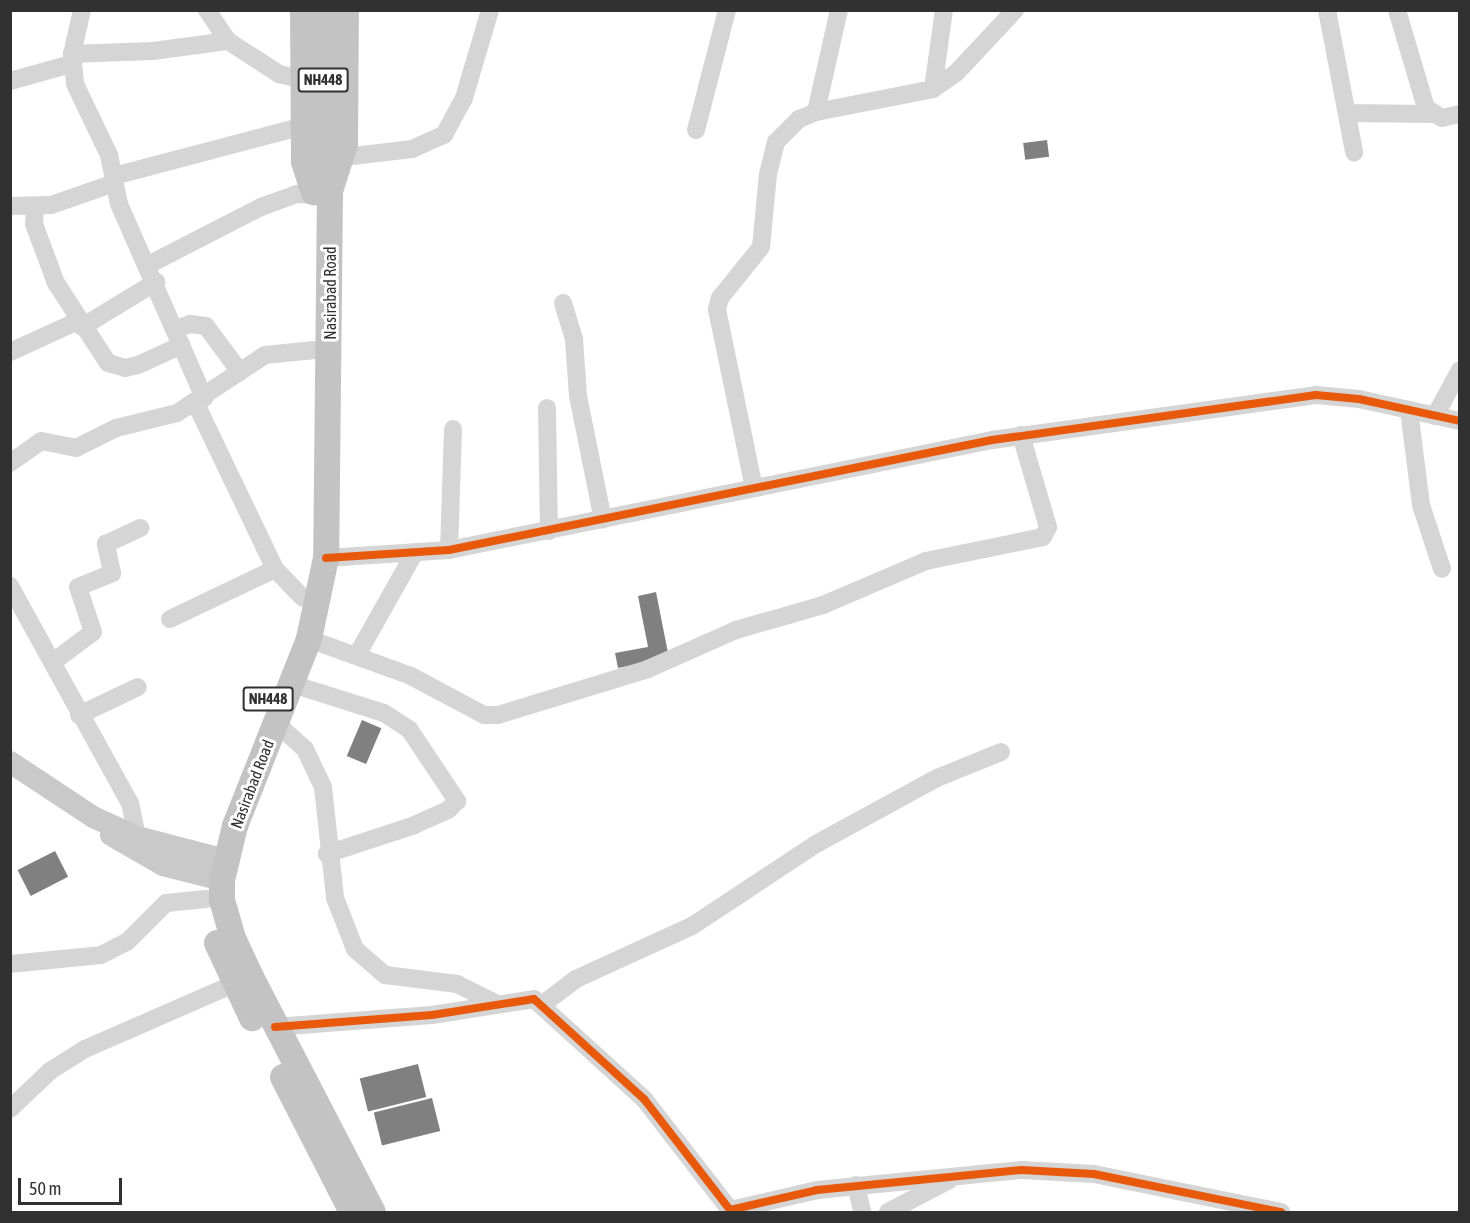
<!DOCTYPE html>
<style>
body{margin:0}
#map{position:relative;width:1470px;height:1223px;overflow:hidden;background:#fff;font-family:"Asap Condensed",sans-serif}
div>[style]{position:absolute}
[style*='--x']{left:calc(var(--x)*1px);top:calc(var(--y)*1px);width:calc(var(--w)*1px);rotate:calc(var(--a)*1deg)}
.building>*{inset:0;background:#808080;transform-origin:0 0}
.minor>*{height:18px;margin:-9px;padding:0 9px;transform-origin:9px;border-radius:9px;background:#d5d5d5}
.major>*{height:22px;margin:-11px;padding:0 11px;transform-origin:11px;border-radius:11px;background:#c9c9c9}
.highway>*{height:26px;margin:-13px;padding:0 13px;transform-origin:13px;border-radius:13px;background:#c3c3c3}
.cycleway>*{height:8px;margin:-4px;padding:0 4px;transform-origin:4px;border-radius:4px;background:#e8590c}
span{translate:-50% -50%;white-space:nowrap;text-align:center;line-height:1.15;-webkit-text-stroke:6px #fff;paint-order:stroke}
.shield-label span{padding:2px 4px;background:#fff;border:2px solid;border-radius:4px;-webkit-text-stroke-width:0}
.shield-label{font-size:15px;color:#313131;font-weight:700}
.street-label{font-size:16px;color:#313131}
.frame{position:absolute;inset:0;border:12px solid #313131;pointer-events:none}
.scale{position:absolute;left:18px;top:1178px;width:104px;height:27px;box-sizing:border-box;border:3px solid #313131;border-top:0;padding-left:8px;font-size:18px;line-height:21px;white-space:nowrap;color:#313131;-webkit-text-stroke:4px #fff;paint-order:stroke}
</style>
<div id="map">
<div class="building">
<i style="left:1047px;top:140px;width:17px;height:24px;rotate:83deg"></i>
<i style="clip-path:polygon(656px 592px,669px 658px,618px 668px,615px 653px,648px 647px,638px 596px)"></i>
<i style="left:362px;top:720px;width:21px;height:39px;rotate:23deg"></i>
<i style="left:55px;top:851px;width:29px;height:42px;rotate:63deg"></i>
<i style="left:418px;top:1064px;width:34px;height:60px;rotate:76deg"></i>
<i style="left:432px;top:1098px;width:34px;height:60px;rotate:76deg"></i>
</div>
<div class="minor">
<i style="--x:82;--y:10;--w:45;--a:102.8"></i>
<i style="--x:72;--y:54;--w:30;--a:84"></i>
<i style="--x:75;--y:84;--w:79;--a:64.4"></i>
<i style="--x:109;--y:155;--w:50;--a:78.5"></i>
<i style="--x:119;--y:204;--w:212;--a:66.3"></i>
<i style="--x:207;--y:10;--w:37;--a:56"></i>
<i style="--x:228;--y:41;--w:61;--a:32.9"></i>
<i style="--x:279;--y:74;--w:25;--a:14"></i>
<i style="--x:1327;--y:10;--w:145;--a:79.2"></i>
<i style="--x:1397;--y:10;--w:102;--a:73.5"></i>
<i style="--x:1426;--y:108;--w:19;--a:32"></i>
<i style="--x:1442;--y:118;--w:18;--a:-13"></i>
<i style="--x:72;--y:54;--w:81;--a:-2.1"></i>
<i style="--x:153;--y:51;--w:76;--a:-7.6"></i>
<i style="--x:10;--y:81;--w:63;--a:-15.6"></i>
<i style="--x:933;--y:89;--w:80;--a:-82.1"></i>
<i style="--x:816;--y:112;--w:105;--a:-77.3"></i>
<i style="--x:1347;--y:113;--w:84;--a:0.7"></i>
<i style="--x:696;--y:130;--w:124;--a:-75.5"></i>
<i style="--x:344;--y:157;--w:68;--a:-6.7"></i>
<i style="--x:412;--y:149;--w:35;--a:-24"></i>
<i style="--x:444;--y:135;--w:42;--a:-61.6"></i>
<i style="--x:464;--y:98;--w:92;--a:-73.5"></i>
<i style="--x:114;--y:176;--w:196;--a:-14.8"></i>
<i style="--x:10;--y:206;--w:41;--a:-1.4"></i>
<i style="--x:51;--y:205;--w:68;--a:-19"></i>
<i style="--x:35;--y:206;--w:18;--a:93"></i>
<i style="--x:34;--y:224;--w:63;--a:69.6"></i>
<i style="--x:56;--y:283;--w:95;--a:57"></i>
<i style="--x:108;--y:363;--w:18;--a:16"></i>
<i style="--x:125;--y:368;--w:13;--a:-13"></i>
<i style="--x:138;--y:365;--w:48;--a:-24.4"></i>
<i style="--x:148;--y:265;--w:127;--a:-27.2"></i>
<i style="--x:261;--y:207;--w:37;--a:-20"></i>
<i style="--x:296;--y:194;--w:18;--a:3"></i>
<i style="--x:563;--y:303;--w:38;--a:73"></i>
<i style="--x:574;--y:339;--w:57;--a:86"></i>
<i style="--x:578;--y:396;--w:126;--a:78.6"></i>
<i style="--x:82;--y:327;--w:87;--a:-31.3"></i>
<i style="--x:176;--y:329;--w:15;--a:-20"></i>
<i style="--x:190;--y:324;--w:16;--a:7"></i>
<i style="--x:206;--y:326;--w:57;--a:53.5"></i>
<i style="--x:10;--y:352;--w:75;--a:-24.5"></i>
<i style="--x:196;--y:404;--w:183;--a:64.4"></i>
<i style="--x:275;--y:569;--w:40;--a:46"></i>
<i style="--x:547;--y:408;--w:123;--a:89.1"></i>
<i style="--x:1409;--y:410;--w:96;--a:82.8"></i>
<i style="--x:1421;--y:505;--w:67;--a:71.8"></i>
<i style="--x:1435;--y:416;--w:52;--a:-61.5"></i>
<i style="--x:10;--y:463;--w:38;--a:-35"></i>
<i style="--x:41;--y:441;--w:36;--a:11"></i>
<i style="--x:76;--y:448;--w:45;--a:-26.6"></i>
<i style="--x:116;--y:428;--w:63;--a:-13.8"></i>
<i style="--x:177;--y:413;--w:105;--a:-33.4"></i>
<i style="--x:265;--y:355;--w:50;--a:-5.7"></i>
<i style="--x:754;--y:488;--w:183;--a:-101.7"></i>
<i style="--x:717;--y:309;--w:11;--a:-75"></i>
<i style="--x:720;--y:298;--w:65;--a:-51.2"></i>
<i style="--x:761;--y:247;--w:73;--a:-84.5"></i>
<i style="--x:768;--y:174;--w:33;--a:-76"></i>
<i style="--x:776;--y:142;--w:33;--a:-45"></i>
<i style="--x:799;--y:119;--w:18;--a:-22"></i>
<i style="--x:816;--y:112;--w:119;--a:-11.1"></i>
<i style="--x:933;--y:89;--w:29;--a:-35"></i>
<i style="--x:957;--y:72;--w:85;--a:-46.9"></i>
<i style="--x:449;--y:550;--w:121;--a:-88.1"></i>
<i style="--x:326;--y:558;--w:123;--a:-3.7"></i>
<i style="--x:449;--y:550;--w:554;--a:-11.45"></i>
<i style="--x:992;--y:440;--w:327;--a:-7.9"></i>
<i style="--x:1316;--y:395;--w:43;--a:5.3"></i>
<i style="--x:1359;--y:399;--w:103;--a:12.3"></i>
<i style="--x:10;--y:586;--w:248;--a:61.1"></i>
<i style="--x:130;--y:803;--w:35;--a:78"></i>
<i style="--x:170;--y:619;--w:116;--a:-25.5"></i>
<i style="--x:309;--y:639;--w:109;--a:19.9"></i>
<i style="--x:411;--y:676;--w:83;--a:28.1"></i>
<i style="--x:484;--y:715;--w:14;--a:0"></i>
<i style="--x:498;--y:715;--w:157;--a:-17"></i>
<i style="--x:648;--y:669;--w:96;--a:-23.9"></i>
<i style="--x:736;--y:630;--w:91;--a:-16"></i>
<i style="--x:823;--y:605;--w:112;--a:-23.1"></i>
<i style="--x:926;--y:561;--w:119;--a:-11.6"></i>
<i style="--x:1043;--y:537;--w:11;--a:-63"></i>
<i style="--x:1048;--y:527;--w:96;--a:-106.4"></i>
<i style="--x:357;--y:655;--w:116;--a:-60.6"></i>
<i style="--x:53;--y:662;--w:50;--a:-36.9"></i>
<i style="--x:93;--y:632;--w:47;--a:-108.4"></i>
<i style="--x:78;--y:587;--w:37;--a:-22"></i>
<i style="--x:112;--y:573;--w:30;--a:-102"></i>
<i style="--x:106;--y:544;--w:38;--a:-25"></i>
<i style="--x:292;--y:684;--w:96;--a:17.5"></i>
<i style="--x:384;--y:713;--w:30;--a:33"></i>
<i style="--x:409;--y:729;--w:87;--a:56.3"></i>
<i style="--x:457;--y:801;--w:13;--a:135"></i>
<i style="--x:448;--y:810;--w:36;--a:156"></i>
<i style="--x:415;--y:825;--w:93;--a:161.8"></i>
<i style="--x:79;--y:715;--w:65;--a:-25.4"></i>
<i style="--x:276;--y:723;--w:39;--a:42"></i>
<i style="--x:305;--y:749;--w:42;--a:64.7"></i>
<i style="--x:323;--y:787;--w:112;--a:83.8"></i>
<i style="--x:335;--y:898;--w:55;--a:68.6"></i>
<i style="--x:355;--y:949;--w:40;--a:41"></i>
<i style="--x:385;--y:975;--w:73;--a:7.1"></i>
<i style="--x:457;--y:984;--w:45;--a:26.6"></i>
<i style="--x:10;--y:964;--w:91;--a:-5.6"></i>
<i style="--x:101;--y:955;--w:29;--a:-27"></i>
<i style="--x:127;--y:942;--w:55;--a:-45"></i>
<i style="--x:166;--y:903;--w:40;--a:-5.7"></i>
<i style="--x:543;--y:1004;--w:41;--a:-37.1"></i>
<i style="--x:576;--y:979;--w:128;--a:-24.6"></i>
<i style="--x:692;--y:926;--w:149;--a:-33.5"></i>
<i style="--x:816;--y:844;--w:138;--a:-28.6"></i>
<i style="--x:937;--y:778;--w:69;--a:-22.1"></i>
<i style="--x:275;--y:1027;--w:157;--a:-4.4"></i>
<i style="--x:432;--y:1015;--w:103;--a:-8.9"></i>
<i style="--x:534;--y:999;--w:149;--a:42.3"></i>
<i style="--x:644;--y:1099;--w:140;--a:52.2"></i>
<i style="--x:730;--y:1210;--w:89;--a:-12.9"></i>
<i style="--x:817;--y:1190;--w:206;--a:-5.6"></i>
<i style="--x:1022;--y:1170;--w:72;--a:3.2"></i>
<i style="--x:1094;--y:1174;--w:191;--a:11.5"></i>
<i style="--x:10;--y:1109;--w:55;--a:-43.5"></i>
<i style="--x:50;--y:1071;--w:41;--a:-32.2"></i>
<i style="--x:85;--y:1049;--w:163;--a:-23.6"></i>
<i style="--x:856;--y:1185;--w:28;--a:77"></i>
<i style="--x:888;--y:1212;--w:69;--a:-27.7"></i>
</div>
<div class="major">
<i style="--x:10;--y:762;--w:100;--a:33.5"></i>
<i style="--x:93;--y:817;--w:48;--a:24.4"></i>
<i style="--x:137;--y:837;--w:92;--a:14.5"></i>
<i style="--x:111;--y:835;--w:60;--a:30"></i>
<i style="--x:163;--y:865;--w:61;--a:14.3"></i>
</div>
<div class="highway">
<i style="--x:303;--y:10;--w:152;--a:89.6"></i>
<i style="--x:304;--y:162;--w:32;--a:72"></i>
<i style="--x:323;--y:10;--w:139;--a:90"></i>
<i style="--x:323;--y:149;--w:43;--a:80.5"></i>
<i style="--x:330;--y:191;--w:367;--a:90.6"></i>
<i style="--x:326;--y:558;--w:83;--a:101.9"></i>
<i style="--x:309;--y:639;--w:201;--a:111.6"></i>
<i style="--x:235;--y:826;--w:56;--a:103.5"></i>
<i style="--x:222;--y:880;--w:20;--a:90"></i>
<i style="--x:222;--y:900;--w:37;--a:74"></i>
<i style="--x:232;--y:936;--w:45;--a:65.1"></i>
<i style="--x:251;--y:977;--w:265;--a:62.6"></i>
<i style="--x:330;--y:191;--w:49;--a:-72.3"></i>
<i style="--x:345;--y:144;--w:134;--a:-89.6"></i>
<i style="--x:217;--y:943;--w:83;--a:65"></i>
<i style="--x:283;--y:1077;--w:152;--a:62.9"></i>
</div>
<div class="cycleway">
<i style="--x:326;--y:558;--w:123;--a:-3.7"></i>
<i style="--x:449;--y:550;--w:554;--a:-11.45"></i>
<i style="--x:992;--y:440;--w:327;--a:-7.9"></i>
<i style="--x:1316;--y:395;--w:43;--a:5.3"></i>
<i style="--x:1359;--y:399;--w:103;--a:12.3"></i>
<i style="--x:275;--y:1027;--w:157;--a:-4.4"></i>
<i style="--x:432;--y:1015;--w:103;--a:-8.9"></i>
<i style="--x:534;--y:999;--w:149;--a:42.3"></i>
<i style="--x:644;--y:1099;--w:140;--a:52.2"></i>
<i style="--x:730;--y:1210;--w:89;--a:-12.9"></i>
<i style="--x:817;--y:1190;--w:206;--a:-5.6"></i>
<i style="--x:1022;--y:1170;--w:72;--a:3.2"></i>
<i style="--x:1094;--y:1174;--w:191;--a:11.5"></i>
</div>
<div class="shield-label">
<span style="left:323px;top:80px">NH448</span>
<span style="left:268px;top:699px">NH448</span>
</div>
<div class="street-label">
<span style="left:330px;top:293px;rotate:-90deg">Nasirabad Road</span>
<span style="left:252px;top:784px;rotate:-69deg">Nasirabad Road</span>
</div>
<div class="frame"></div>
<div class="scale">50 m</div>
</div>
